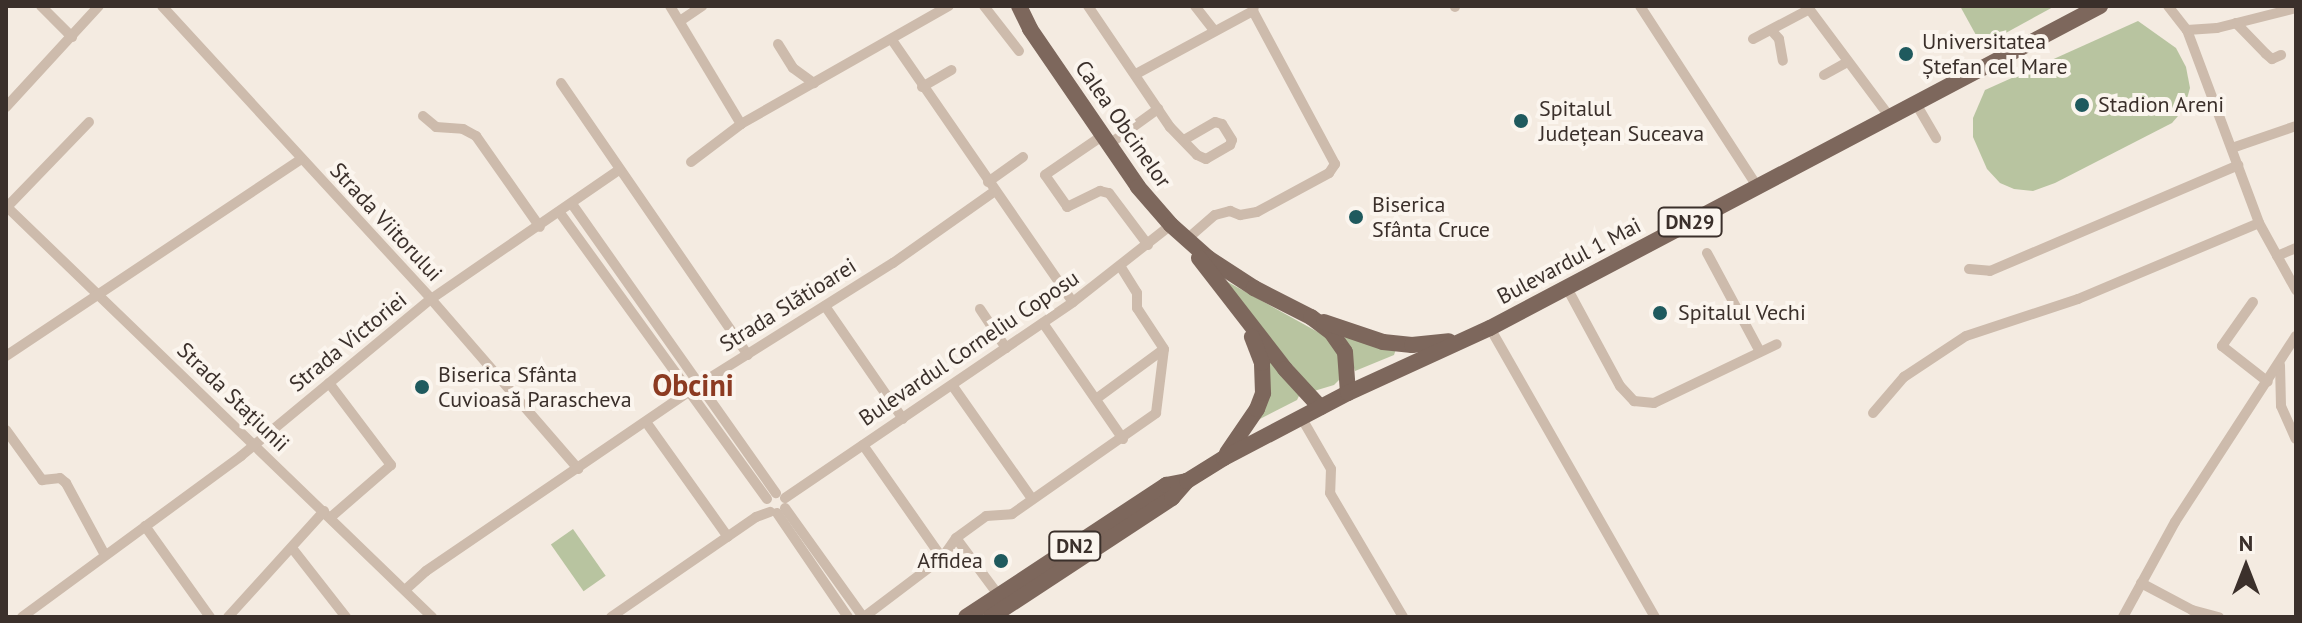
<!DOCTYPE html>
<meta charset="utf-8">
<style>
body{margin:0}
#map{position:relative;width:2302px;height:623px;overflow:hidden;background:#f4ebe1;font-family:"PT Sans",sans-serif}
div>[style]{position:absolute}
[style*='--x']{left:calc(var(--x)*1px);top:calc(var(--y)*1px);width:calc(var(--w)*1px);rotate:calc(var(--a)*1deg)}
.green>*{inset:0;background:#b8c4a0;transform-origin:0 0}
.street>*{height:10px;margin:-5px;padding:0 5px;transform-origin:5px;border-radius:5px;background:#cdbbac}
.primary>*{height:16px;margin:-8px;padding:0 8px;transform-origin:8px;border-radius:8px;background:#7d675c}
.dots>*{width:22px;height:22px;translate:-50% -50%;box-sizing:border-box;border:4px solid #fbf5ee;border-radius:50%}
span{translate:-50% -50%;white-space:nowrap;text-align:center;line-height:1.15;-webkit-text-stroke:8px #fbf5ee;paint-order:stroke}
.shield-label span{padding:2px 6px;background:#fbf5ee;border:2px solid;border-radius:6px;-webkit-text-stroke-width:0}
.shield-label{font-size:20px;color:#3b302b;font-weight:700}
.poi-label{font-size:22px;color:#3b302b}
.left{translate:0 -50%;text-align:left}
.right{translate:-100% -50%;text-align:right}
.street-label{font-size:22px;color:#3b302b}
.district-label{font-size:30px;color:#8c3b22;font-weight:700}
.frame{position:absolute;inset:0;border:8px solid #3b302b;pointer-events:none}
.north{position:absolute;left:2206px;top:527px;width:80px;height:80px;-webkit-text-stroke:6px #fbf5ee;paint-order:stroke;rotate:0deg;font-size:22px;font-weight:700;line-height:32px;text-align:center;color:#3b302b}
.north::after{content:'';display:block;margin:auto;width:28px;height:36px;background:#3b302b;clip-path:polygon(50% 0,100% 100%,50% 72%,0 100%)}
</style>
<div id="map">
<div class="green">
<i style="clip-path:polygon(1960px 6px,2055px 6px,1982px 46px)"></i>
<i style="clip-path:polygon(2138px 21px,2176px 48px,2186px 67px,2190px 88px,2184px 109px,2172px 123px,2055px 183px,2033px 191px,2014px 189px,2000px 183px,1987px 169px,1973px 137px,1973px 118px,1985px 90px)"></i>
<i style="clip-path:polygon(1217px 276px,1334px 341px,1342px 353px,1341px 378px,1334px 385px,1314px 391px)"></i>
<i style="clip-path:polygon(1344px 336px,1396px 349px,1394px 355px,1355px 371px)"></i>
<i style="clip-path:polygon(1263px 354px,1300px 394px,1297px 400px,1256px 421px)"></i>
<i style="left:573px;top:529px;width:57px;height:27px;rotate:55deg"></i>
</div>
<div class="street">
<i style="--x:41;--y:6;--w:44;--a:45"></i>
<i style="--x:162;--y:6;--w:398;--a:47.4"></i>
<i style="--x:431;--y:299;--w:225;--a:49.1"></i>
<i style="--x:670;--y:6;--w:138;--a:59"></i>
<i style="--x:984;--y:6;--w:57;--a:52.1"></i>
<i style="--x:1088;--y:6;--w:146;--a:55.9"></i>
<i style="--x:1170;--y:127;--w:39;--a:46"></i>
<i style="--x:1197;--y:155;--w:10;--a:24"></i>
<i style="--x:1206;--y:159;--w:28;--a:-30"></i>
<i style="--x:1230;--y:145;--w:5;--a:-68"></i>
<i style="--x:1232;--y:140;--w:19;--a:-122"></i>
<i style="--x:1222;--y:124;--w:7;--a:-164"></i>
<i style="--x:1215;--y:122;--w:34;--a:150"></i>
<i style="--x:1195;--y:6;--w:31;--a:52"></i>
<i style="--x:1455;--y:6;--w:1;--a:90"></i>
<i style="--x:1640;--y:6;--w:215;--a:57"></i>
<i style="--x:1807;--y:6;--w:137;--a:53.3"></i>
<i style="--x:2168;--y:6;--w:31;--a:52"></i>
<i style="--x:2187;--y:30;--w:206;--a:69.5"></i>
<i style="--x:2259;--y:223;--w:77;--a:61.1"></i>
<i style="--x:680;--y:21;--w:27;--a:-34"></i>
<i style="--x:2236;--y:23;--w:43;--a:45.9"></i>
<i style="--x:2266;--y:54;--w:8;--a:40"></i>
<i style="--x:2272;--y:59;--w:10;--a:-24"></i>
<i style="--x:1771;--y:30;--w:12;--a:48"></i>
<i style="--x:1779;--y:39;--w:22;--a:80"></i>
<i style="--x:2187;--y:30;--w:30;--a:-4"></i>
<i style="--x:2217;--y:28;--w:81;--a:-14.2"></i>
<i style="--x:1753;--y:39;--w:64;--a:-27.8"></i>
<i style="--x:892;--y:40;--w:318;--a:55.4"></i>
<i style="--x:778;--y:44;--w:28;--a:58"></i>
<i style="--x:793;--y:68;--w:26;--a:36"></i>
<i style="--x:1136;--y:74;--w:133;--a:-28.3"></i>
<i style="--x:1824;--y:75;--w:25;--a:-29"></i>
<i style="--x:561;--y:83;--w:330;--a:55.5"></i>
<i style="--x:922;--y:87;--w:34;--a:-30"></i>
<i style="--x:1915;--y:102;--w:42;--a:59.7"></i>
<i style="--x:6;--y:107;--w:137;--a:-47.4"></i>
<i style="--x:423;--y:116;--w:17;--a:40"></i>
<i style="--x:436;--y:127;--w:27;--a:4"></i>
<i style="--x:463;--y:129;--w:15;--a:28"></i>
<i style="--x:476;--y:136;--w:111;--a:54.9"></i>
<i style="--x:1102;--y:136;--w:69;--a:145.6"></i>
<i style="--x:1045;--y:175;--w:39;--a:55"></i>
<i style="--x:1067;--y:207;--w:37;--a:-26"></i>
<i style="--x:1100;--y:191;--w:9;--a:13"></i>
<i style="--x:1109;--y:193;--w:65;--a:53.1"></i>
<i style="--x:1108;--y:145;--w:62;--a:-35.8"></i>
<i style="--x:2232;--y:148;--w:68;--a:-19"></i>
<i style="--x:691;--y:162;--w:63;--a:-37.2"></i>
<i style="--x:741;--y:124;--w:239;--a:-29.6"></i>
<i style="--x:988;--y:182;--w:43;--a:-35.5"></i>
<i style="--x:572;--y:204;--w:354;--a:54.8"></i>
<i style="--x:6;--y:206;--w:592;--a:43.97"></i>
<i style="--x:7;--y:207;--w:118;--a:-46"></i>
<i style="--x:560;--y:213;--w:353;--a:54.1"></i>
<i style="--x:1186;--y:240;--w:38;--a:-41"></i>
<i style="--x:1215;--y:215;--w:16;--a:-15"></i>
<i style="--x:1230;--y:211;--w:11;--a:22"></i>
<i style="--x:1240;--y:215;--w:17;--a:-10"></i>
<i style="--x:1257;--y:212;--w:82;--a:-28.4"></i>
<i style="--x:1329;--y:173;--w:11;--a:-56"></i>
<i style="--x:1335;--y:164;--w:174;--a:-118.2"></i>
<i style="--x:1253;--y:11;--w:5;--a:-79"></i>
<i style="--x:1707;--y:253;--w:112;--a:61.8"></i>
<i style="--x:2277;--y:256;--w:21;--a:-23"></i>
<i style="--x:1969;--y:269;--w:21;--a:5"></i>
<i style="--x:1990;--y:271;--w:270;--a:-23.1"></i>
<i style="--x:1567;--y:288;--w:111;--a:61.6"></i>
<i style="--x:1620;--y:386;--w:21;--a:47"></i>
<i style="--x:1634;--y:401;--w:20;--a:6"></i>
<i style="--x:1654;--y:403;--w:136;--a:-25.6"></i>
<i style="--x:2253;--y:302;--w:54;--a:125.2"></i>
<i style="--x:2222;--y:346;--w:58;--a:38"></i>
<i style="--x:825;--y:306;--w:137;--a:55.4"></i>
<i style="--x:980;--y:309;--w:47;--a:56.3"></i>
<i style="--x:1043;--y:323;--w:141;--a:55.4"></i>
<i style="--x:1490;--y:328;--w:333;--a:60.3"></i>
<i style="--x:6;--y:356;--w:353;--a:-33.7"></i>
<i style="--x:2280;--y:365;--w:41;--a:88.6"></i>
<i style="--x:2281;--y:406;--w:36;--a:66"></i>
<i style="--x:329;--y:383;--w:103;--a:52.9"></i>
<i style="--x:391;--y:465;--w:79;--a:139.1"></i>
<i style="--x:952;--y:385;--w:139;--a:54.9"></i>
<i style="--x:1096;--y:399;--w:84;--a:-36.3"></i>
<i style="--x:1873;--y:413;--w:48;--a:-49.3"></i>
<i style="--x:1904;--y:377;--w:74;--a:-33.5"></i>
<i style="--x:1966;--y:336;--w:118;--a:-18.3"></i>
<i style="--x:2078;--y:299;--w:196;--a:-22.8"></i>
<i style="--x:1301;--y:417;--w:60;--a:60"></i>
<i style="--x:1331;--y:469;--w:24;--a:92"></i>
<i style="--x:1330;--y:493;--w:144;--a:59.5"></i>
<i style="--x:646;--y:422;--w:141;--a:54.5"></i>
<i style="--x:6;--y:430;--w:62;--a:54.2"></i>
<i style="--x:42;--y:480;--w:18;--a:-6"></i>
<i style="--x:60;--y:478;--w:8;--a:40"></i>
<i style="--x:66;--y:483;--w:82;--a:61.6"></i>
<i style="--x:863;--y:445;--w:138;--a:55"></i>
<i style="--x:785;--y:498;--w:348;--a:-34.2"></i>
<i style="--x:1073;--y:302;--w:125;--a:-38.2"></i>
<i style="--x:785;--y:508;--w:134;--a:54.4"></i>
<i style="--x:777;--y:513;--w:126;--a:55.7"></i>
<i style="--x:145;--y:526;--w:112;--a:54.5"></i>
<i style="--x:956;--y:538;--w:72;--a:53.4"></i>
<i style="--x:292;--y:548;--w:88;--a:52"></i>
<i style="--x:2141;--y:583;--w:58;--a:27.9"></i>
<i style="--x:2192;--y:610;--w:28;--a:15"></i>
<i style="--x:405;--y:590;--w:28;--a:-42"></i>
<i style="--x:426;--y:571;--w:332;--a:-34.3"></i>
<i style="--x:700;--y:384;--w:228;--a:-32.1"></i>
<i style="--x:893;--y:263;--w:125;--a:-35.2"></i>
<i style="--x:22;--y:617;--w:272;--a:-36.3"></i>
<i style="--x:241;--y:456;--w:246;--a:-39.6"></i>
<i style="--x:431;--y:299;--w:229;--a:-34.5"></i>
<i style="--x:228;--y:617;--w:143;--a:-47.8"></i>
<i style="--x:611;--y:617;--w:176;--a:-34.6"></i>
<i style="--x:756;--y:517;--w:15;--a:-20"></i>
<i style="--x:864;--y:617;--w:98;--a:-37.1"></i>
<i style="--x:942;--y:558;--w:24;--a:-55"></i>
<i style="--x:956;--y:538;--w:37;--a:-36"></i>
<i style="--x:986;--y:516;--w:26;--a:-4"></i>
<i style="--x:1012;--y:514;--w:176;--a:-35"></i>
<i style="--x:1156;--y:413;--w:64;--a:-82.9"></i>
<i style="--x:1164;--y:349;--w:49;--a:-123.4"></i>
<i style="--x:1137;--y:308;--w:15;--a:-90"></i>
<i style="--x:1137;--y:293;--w:31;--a:-122"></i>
<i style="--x:2123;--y:617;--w:108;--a:-61.3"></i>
<i style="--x:2175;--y:522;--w:222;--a:-57"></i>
</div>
<div class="primary">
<i style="--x:1019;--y:6;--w:25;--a:64"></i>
<i style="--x:1030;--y:29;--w:191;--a:55.6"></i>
<i style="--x:1138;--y:187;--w:50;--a:49"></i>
<i style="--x:1171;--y:225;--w:50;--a:41.7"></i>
<i style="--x:1208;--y:258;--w:55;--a:33.1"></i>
<i style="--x:1254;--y:288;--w:64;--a:27"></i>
<i style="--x:1311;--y:317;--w:25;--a:37"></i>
<i style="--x:1331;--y:332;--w:24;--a:55"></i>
<i style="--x:1345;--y:352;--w:41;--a:85.8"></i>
<i style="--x:1199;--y:258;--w:140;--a:52.2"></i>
<i style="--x:1285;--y:369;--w:52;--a:47.4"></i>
<i style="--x:1324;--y:322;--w:62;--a:18.7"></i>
<i style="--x:1383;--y:342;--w:29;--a:6"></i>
<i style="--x:1412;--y:345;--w:37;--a:-6"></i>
<i style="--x:1227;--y:453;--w:53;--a:-55.7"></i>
<i style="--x:1257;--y:409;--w:17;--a:-69"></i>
<i style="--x:1263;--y:393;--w:30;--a:-92"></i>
<i style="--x:1262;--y:363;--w:28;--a:-111"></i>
<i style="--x:966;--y:617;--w:240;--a:-33.4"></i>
<i style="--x:1166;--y:485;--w:21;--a:-11"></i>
<i style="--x:991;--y:617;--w:217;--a:-33.3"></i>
<i style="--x:1172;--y:498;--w:23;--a:-49"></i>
<i style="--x:1187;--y:481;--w:44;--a:-31.9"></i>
<i style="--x:1224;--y:458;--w:140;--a:-27.7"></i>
<i style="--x:1348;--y:393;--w:156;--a:-24.6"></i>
<i style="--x:1490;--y:328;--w:690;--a:-27.83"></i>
</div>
<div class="dots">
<i style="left:1906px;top:54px;background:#1f5a5e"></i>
<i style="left:2082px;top:105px;background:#1f5a5e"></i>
<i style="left:1521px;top:121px;background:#1f5a5e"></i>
<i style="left:1356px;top:217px;background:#1f5a5e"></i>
<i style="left:1660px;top:313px;background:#1f5a5e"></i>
<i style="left:422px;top:387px;background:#1f5a5e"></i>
<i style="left:1001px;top:561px;background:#1f5a5e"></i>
</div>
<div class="shield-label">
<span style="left:1690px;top:222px">DN29</span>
<span style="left:1075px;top:546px">DN2</span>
</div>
<div class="poi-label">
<span class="left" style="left:1922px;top:54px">Universitatea<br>Ștefan cel Mare</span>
<span class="left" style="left:2098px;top:105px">Stadion Areni</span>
<span class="left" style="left:1539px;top:121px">Spitalul<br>Județean Suceava</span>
<span class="left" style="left:1372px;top:217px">Biserica<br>Sfânta Cruce</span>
<span class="left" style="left:1678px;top:313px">Spitalul Vechi</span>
<span class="left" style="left:438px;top:387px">Biserica Sfânta<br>Cuvioasă Parascheva</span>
<span class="right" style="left:983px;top:561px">Affidea</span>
</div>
<div class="street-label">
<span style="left:1123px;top:124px;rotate:55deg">Calea Obcinelor</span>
<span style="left:386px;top:222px;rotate:47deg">Strada Viitorului</span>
<span style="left:1569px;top:261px;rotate:-28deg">Bulevardul 1 Mai</span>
<span style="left:788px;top:305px;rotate:-32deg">Strada Slătioarei</span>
<span style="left:348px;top:342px;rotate:-39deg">Strada Victoriei</span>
<span style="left:969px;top:348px;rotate:-34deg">Bulevardul Corneliu Coposu</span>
<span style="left:233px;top:397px;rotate:44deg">Strada Stațiunii</span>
</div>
<div class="district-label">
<span style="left:693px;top:385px">Obcini</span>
</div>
<div class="frame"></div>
<div class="north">N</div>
</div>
